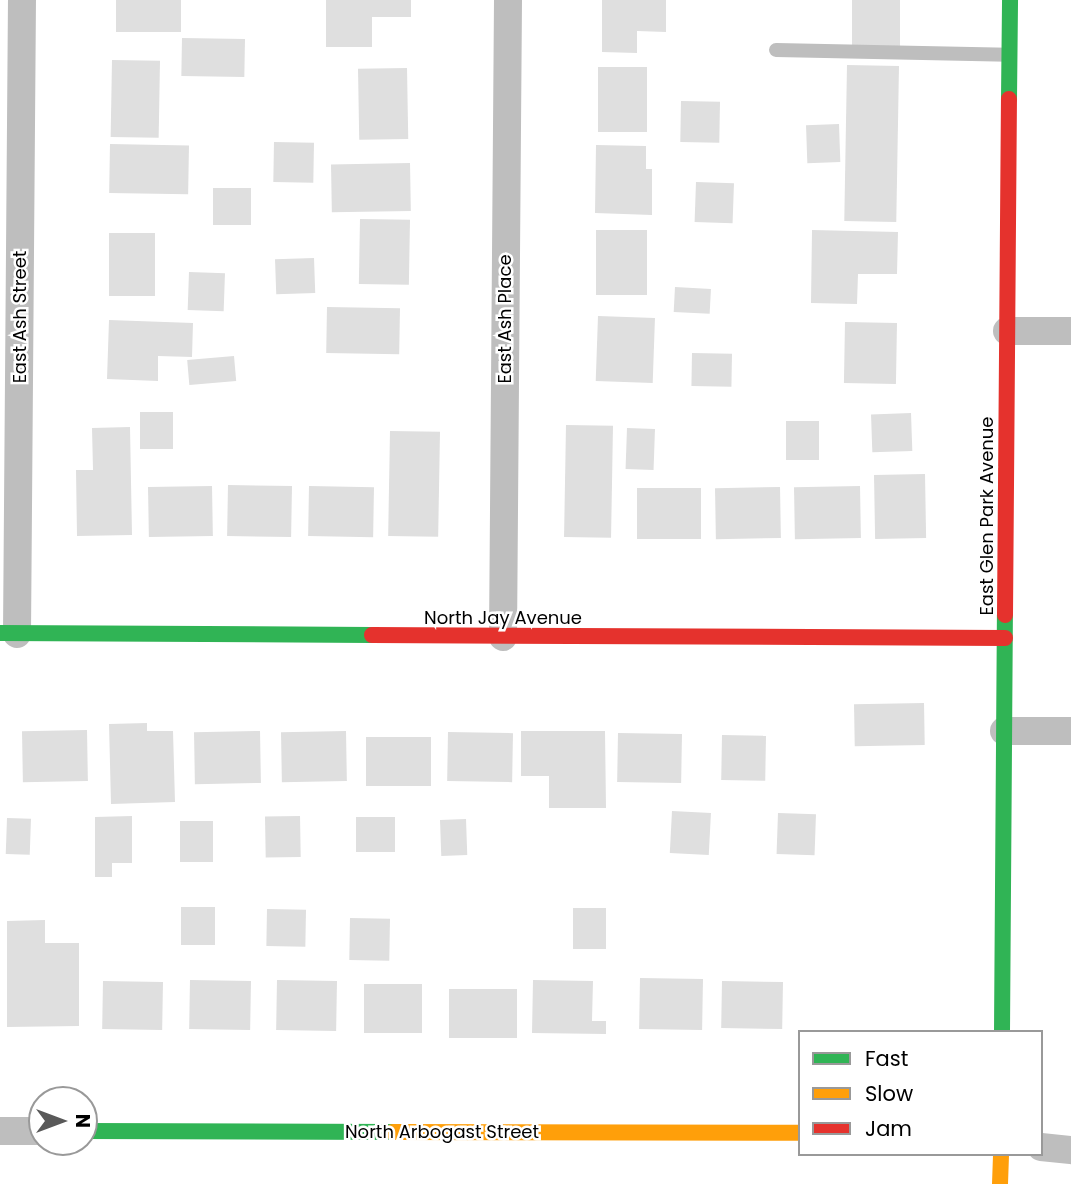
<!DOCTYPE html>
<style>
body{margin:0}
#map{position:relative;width:1071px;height:1184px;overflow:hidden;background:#fff;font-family:Poppins,sans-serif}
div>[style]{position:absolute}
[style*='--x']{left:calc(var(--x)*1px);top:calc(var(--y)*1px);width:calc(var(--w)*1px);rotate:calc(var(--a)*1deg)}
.building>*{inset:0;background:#dfdfdf;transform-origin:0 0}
.lane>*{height:14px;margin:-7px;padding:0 7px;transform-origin:7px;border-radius:7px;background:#bebebe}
.street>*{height:28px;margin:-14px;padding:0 14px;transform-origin:14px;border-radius:14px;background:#bebebe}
.fast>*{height:16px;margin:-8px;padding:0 8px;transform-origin:8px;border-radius:8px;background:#30b455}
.slow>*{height:16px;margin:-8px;padding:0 8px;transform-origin:8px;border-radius:8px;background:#ff9f0a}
.jam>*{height:16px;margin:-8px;padding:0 8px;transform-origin:8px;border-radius:8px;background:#e5322d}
span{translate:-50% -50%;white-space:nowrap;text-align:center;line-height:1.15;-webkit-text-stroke:5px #fff;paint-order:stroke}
.street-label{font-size:18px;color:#000}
.legend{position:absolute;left:798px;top:1030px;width:245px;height:126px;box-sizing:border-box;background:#fff;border:2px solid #999;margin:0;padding:9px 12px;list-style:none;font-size:21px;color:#000}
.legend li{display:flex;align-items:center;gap:14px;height:35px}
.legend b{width:35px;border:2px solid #999}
.north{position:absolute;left:28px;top:1086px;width:70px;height:70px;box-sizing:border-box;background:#fff;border:2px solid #999;border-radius:50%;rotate:90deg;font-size:19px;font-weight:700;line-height:28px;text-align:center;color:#000}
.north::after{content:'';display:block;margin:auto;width:24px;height:32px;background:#595959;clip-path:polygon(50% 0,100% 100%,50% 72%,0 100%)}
</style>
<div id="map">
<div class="building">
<i style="left:116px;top:0;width:65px;height:32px"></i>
<i style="clip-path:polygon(326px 0,411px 0,411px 17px,372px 17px,372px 47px,326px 47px)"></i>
<i style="clip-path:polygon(602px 0,666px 0,666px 32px,637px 31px,637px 53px,602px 52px)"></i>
<i style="left:852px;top:0;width:48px;height:47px"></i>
<i style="left:182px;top:38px;width:63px;height:38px;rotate:1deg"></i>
<i style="left:112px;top:60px;width:48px;height:77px;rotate:1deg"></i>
<i style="left:847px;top:65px;width:52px;height:156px;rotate:1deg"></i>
<i style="left:598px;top:67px;width:49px;height:65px"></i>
<i style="left:407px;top:68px;width:71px;height:49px;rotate:89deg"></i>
<i style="left:681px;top:101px;width:39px;height:41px;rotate:1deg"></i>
<i style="left:839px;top:124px;width:38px;height:33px;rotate:88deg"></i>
<i style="left:274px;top:142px;width:40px;height:40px;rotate:1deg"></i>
<i style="left:110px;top:144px;width:79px;height:49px;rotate:1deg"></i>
<i style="clip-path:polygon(596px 145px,646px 146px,646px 169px,652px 169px,652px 215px,595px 213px)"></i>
<i style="left:410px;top:163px;width:48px;height:79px;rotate:89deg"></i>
<i style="left:696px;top:182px;width:38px;height:40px;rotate:2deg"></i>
<i style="left:213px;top:188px;width:38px;height:37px"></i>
<i style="left:360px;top:219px;width:50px;height:65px;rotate:1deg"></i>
<i style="left:596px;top:230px;width:51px;height:65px"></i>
<i style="clip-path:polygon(812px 230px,898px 232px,897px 274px,858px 274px,857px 304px,811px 303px)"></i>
<i style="left:109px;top:233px;width:46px;height:63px"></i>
<i style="left:314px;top:258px;width:35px;height:39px;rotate:88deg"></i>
<i style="left:189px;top:272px;width:36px;height:38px;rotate:2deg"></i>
<i style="left:675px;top:287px;width:36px;height:25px;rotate:3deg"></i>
<i style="left:327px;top:307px;width:73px;height:46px;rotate:1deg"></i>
<i style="left:598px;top:316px;width:57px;height:65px;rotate:2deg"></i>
<i style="clip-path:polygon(109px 320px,193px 323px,192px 357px,158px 356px,158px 381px,107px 379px)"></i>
<i style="left:845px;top:322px;width:52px;height:61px;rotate:1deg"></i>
<i style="left:692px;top:353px;width:40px;height:33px;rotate:1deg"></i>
<i style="left:234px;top:356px;width:25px;height:47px;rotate:85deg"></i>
<i style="left:140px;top:412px;width:33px;height:37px"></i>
<i style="left:911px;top:413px;width:38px;height:40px;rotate:88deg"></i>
<i style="left:819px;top:421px;width:39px;height:33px;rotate:90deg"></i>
<i style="left:566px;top:425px;width:47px;height:112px;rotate:1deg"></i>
<i style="clip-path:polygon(130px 427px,132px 535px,77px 536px,76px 470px,93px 470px,92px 428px)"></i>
<i style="left:627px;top:428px;width:28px;height:41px;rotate:2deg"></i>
<i style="left:390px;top:431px;width:50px;height:105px;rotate:1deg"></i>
<i style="left:925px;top:474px;width:64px;height:51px;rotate:89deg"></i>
<i style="left:228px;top:485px;width:64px;height:51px;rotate:1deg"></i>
<i style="left:212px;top:486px;width:50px;height:64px;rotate:89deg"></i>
<i style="left:309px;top:486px;width:65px;height:50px;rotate:1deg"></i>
<i style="left:860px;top:486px;width:52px;height:66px;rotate:89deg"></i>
<i style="left:780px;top:487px;width:51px;height:65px;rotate:89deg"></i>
<i style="left:637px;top:488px;width:64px;height:51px"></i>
<i style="left:924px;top:703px;width:42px;height:70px;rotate:89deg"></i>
<i style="clip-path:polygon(147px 723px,147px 731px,173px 731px,175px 802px,111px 804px,109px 724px)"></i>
<i style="left:87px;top:730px;width:51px;height:65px;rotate:89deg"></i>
<i style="left:260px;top:731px;width:52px;height:66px;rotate:89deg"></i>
<i style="left:346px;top:731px;width:50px;height:65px;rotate:89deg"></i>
<i style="clip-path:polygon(521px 731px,605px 731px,606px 808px,549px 808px,549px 776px,521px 776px)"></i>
<i style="left:448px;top:732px;width:65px;height:49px;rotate:1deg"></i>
<i style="left:618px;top:733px;width:64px;height:49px;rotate:1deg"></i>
<i style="left:722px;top:735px;width:44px;height:45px;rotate:1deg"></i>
<i style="left:366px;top:737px;width:65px;height:49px"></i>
<i style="left:672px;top:811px;width:39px;height:42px;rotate:3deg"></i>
<i style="left:778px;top:813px;width:38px;height:41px;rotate:2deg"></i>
<i style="clip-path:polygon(132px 816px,132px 863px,112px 863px,112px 877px,95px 877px,95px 817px)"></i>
<i style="left:300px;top:816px;width:41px;height:35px;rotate:89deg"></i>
<i style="left:356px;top:817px;width:39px;height:35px"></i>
<i style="left:7px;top:818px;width:24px;height:36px;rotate:2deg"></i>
<i style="left:466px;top:819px;width:36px;height:26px;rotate:88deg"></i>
<i style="left:213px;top:821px;width:41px;height:33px;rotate:90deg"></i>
<i style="left:181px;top:907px;width:34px;height:38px"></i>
<i style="left:573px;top:908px;width:33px;height:41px"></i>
<i style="left:267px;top:909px;width:39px;height:37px;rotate:1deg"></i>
<i style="left:350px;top:918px;width:40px;height:42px;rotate:1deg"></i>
<i style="clip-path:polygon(45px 920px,45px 943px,79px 943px,79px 1026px,7px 1027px,7px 921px)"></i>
<i style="left:640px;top:978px;width:63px;height:51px;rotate:1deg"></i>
<i style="left:190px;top:980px;width:61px;height:49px;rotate:1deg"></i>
<i style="left:277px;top:980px;width:60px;height:50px;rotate:1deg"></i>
<i style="clip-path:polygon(533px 980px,593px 981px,592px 1021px,606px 1021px,606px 1034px,532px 1033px)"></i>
<i style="left:103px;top:981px;width:60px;height:48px;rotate:1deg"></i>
<i style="left:722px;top:981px;width:61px;height:47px;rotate:1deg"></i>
<i style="left:422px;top:984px;width:49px;height:58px;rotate:90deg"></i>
<i style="left:517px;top:989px;width:49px;height:68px;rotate:90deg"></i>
</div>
<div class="lane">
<i style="--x:776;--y:50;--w:232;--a:1.2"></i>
</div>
<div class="street">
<i style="--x:1007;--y:331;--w:64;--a:0"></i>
<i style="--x:17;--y:634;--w:634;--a:-89.55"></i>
<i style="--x:503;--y:637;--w:637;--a:-89.55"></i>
<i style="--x:1004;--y:731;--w:67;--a:0"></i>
<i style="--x:0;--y:1131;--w:42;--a:0"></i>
<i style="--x:1041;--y:1147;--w:30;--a:6"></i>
</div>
<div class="fast">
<i style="--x:1009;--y:99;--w:99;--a:-89.4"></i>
<i style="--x:0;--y:633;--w:372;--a:0.3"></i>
<i style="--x:1002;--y:1032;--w:417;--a:-89.6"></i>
<i style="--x:84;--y:1131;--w:309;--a:0.2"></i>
</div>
<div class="slow">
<i style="--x:393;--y:1132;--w:407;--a:0.1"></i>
<i style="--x:1000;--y:1184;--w:30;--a:-88"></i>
</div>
<div class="jam">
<i style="--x:1005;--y:615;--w:516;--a:-89.56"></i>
<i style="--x:372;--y:635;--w:633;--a:0.27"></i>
</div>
<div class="street-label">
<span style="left:20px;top:317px;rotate:-90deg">East Ash Street</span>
<span style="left:505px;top:319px;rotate:-90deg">East Ash Place</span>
<span style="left:987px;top:516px;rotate:-90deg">East Glen Park Avenue</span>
<span style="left:503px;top:618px">North Jay Avenue</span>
<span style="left:442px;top:1132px">North Arbogast Street</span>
</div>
<ul class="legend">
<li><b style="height:9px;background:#30b455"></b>Fast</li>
<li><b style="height:9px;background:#ff9f0a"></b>Slow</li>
<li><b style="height:9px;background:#e5322d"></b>Jam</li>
</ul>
<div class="north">N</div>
</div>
